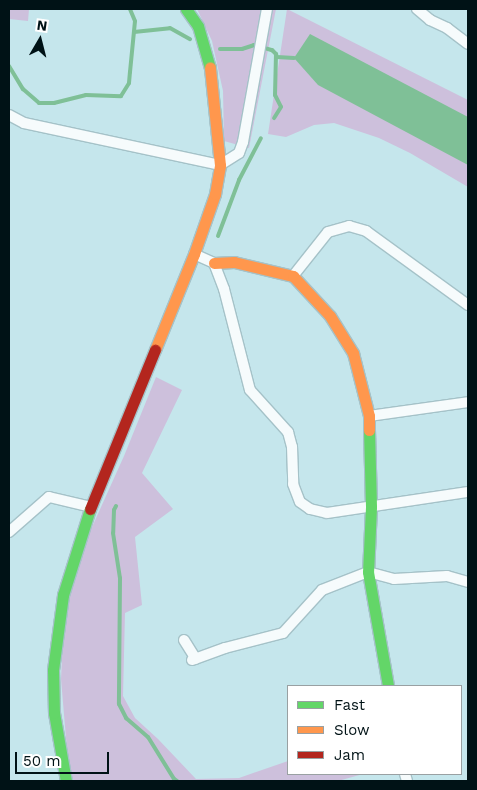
<!DOCTYPE html>
<style>
body{margin:0}
#map{position:relative;width:477px;height:790px;overflow:hidden;background:#c5e6ec;font-family:"Work Sans",sans-serif}
div>[style]{position:absolute}
[style*='--x']{left:calc(var(--x)*1px);top:calc(var(--y)*1px);width:calc(var(--w)*1px);rotate:calc(var(--a)*1deg)}
.green>*{inset:0;background:#cdc0dc}
.water>*{inset:0;background:#7fc097}
.stream>*{height:4px;margin:-2px;padding:0 2px;transform-origin:2px;border-radius:2px;background:#7fc097}
.roads{filter:drop-shadow(1px 0 #a5c2c8) drop-shadow(-1px 0 #a5c2c8) drop-shadow(0 1px #a5c2c8) drop-shadow(0 -1px #a5c2c8)}
.street>*{height:10px;margin:-5px;padding:0 5px;transform-origin:5px;border-radius:5px;background:#f6fbfc}
.fast>*{height:11px;margin:-5.5px;padding:0 5.5px;transform-origin:5.5px;border-radius:5.5px;background:#63d668}
.slow>*{height:11px;margin:-5.5px;padding:0 5.5px;transform-origin:5.5px;border-radius:5.5px;background:#ff974d}
.jam>*{height:11px;margin:-5.5px;padding:0 5.5px;transform-origin:5.5px;border-radius:5.5px;background:#b3261e}
span{translate:-50% -50%;white-space:nowrap;text-align:center;line-height:1.15;-webkit-text-stroke:4px #fff;paint-order:stroke}
.frame{position:absolute;inset:0;border:10px solid #001216;pointer-events:none}
.legend{position:absolute;left:287px;top:685px;width:175px;height:90px;box-sizing:border-box;background:#fff;border:1px solid #99a0a2;margin:0;padding:6px 9px;list-style:none;font-size:15px;color:#001216}
.legend li{display:flex;align-items:center;gap:10px;height:25px}
.legend b{width:25px;border:1px solid #99a0a2}
.north{position:absolute;left:15px;top:15px;width:50px;height:50px;-webkit-text-stroke:4px #fff;paint-order:stroke;rotate:8deg;font-size:14px;font-weight:700;line-height:20px;text-align:center;color:#001216}
.north::after{content:'';display:block;margin:auto;width:18px;height:22px;background:#001216;clip-path:polygon(50% 0,100% 100%,50% 72%,0 100%)}
.scale{position:absolute;left:15px;top:752px;width:94px;height:22px;box-sizing:border-box;border:2px solid #001216;border-top:0;padding-left:6px;font-size:15px;line-height:18px;white-space:nowrap;color:#001216;-webkit-text-stroke:4px #fff;paint-order:stroke}
</style>
<div id="map">
<div class="green">
<i style="clip-path:polygon(9px 9px,29px 9px,28px 21px,9px 19px)"></i>
<i style="clip-path:polygon(197px 9px,276px 9px,249px 148px,224px 141px,223px 91px,212px 41px)"></i>
<i style="clip-path:polygon(287px 9px,468px 100px,468px 187px,410px 153px,379px 138px,334px 123px,314px 125px,286px 137px,268px 134px)"></i>
<i style="clip-path:polygon(156px 377px,182px 390px,142px 473px,173px 509px,135px 537px,142px 605px,125px 613px,123px 696px,135px 718px,158px 739px,196px 779px,239px 778px,288px 761px,288px 774px,363px 774px,338px 781px,73px 781px,68px 762px,61px 679px,63px 636px,69px 595px,88px 536px,124px 456px)"></i>
</div>
<div class="water">
<i style="clip-path:polygon(310px 34px,468px 117px,468px 165px,318px 85px,294px 58px)"></i>
</div>
<div class="stream">
<i style="--x:134;--y:32;--w:36;--a:-6"></i>
<i style="--x:170;--y:28;--w:23;--a:29"></i>
<i style="--x:220;--y:49;--w:22;--a:0"></i>
<i style="--x:242;--y:49;--w:13;--a:-18"></i>
<i style="--x:254;--y:45;--w:19;--a:16"></i>
<i style="--x:272;--y:50;--w:6;--a:45"></i>
<i style="--x:276;--y:54;--w:41;--a:91.4"></i>
<i style="--x:275;--y:95;--w:13;--a:63"></i>
<i style="--x:281;--y:107;--w:13;--a:122"></i>
<i style="--x:277;--y:57;--w:17;--a:3"></i>
<i style="--x:9;--y:66;--w:27;--a:59"></i>
<i style="--x:23;--y:89;--w:21;--a:41"></i>
<i style="--x:39;--y:103;--w:15;--a:0"></i>
<i style="--x:54;--y:103;--w:33;--a:-14"></i>
<i style="--x:86;--y:95;--w:35;--a:2"></i>
<i style="--x:121;--y:96;--w:15;--a:-58"></i>
<i style="--x:129;--y:83;--w:11;--a:-85"></i>
<i style="--x:130;--y:72;--w:51;--a:-84.4"></i>
<i style="--x:135;--y:21;--w:13;--a:-113"></i>
<i style="--x:218;--y:236;--w:60;--a:-69.4"></i>
<i style="--x:239;--y:180;--w:47;--a:-62.4"></i>
<i style="--x:116;--y:506;--w:4;--a:117"></i>
<i style="--x:114;--y:510;--w:23;--a:92"></i>
<i style="--x:113;--y:533;--w:46;--a:81.2"></i>
<i style="--x:120;--y:578;--w:126;--a:90.5"></i>
<i style="--x:119;--y:704;--w:16;--a:63"></i>
<i style="--x:126;--y:718;--w:29;--a:41"></i>
<i style="--x:148;--y:737;--w:49;--a:58.2"></i>
<i style="--x:174;--y:779;--w:4;--a:34"></i>
</div>
<div class="roads">
<div class="street">
<i style="--x:417;--y:9;--w:17;--a:40"></i>
<i style="--x:430;--y:20;--w:19;--a:25"></i>
<i style="--x:447;--y:28;--w:26;--a:37"></i>
<i style="--x:9;--y:115;--w:17;--a:28"></i>
<i style="--x:24;--y:123;--w:200;--a:12.1"></i>
<i style="--x:220;--y:165;--w:22;--a:-32"></i>
<i style="--x:239;--y:153;--w:12;--a:-70"></i>
<i style="--x:243;--y:142;--w:135;--a:-79.8"></i>
<i style="--x:194;--y:254;--w:22;--a:24"></i>
<i style="--x:214;--y:263;--w:28;--a:69"></i>
<i style="--x:224;--y:289;--w:104;--a:75.6"></i>
<i style="--x:250;--y:390;--w:57;--a:47.9"></i>
<i style="--x:288;--y:432;--w:16;--a:75"></i>
<i style="--x:292;--y:447;--w:37;--a:88"></i>
<i style="--x:293;--y:484;--w:19;--a:69"></i>
<i style="--x:300;--y:502;--w:12;--a:35"></i>
<i style="--x:310;--y:509;--w:17;--a:13"></i>
<i style="--x:327;--y:513;--w:143;--a:-8.5"></i>
<i style="--x:293;--y:276;--w:56;--a:-51.5"></i>
<i style="--x:328;--y:232;--w:22;--a:-16"></i>
<i style="--x:349;--y:226;--w:18;--a:16"></i>
<i style="--x:366;--y:231;--w:126;--a:36"></i>
<i style="--x:369;--y:416;--w:100;--a:-8"></i>
<i style="--x:9;--y:532;--w:53;--a:-41.2"></i>
<i style="--x:49;--y:497;--w:43;--a:13.4"></i>
<i style="--x:184;--y:640;--w:22;--a:58"></i>
<i style="--x:192;--y:660;--w:35;--a:-20"></i>
<i style="--x:225;--y:648;--w:60;--a:-14.5"></i>
<i style="--x:283;--y:633;--w:58;--a:-47.8"></i>
<i style="--x:322;--y:590;--w:49;--a:-21.4"></i>
<i style="--x:368;--y:572;--w:27;--a:15"></i>
<i style="--x:394;--y:579;--w:53;--a:-3.2"></i>
<i style="--x:447;--y:576;--w:22;--a:16"></i>
<i style="--x:405;--y:774;--w:7;--a:74"></i>
</div>
<div class="fast">
<i style="--x:186;--y:9;--w:21;--a:55"></i>
<i style="--x:198;--y:26;--w:44;--a:74.1"></i>
<i style="--x:369;--y:430;--w:77;--a:88.5"></i>
<i style="--x:371;--y:507;--w:65;--a:92.6"></i>
<i style="--x:368;--y:572;--w:116;--a:80"></i>
<i style="--x:66;--y:781;--w:69;--a:-100"></i>
<i style="--x:54;--y:713;--w:43;--a:-91.3"></i>
<i style="--x:53;--y:670;--w:76;--a:-82.4"></i>
<i style="--x:63;--y:595;--w:90;--a:-72.6"></i>
</div>
<div class="slow">
<i style="--x:214;--y:263;--w:20;--a:-3"></i>
<i style="--x:234;--y:262;--w:61;--a:13.3"></i>
<i style="--x:293;--y:276;--w:54;--a:47.2"></i>
<i style="--x:330;--y:316;--w:44;--a:58.1"></i>
<i style="--x:353;--y:353;--w:65;--a:75.7"></i>
<i style="--x:369;--y:416;--w:14;--a:90"></i>
<i style="--x:155;--y:350;--w:104;--a:-67.9"></i>
<i style="--x:194;--y:254;--w:64;--a:-70.7"></i>
<i style="--x:215;--y:194;--w:29;--a:-80"></i>
<i style="--x:220;--y:165;--w:98;--a:-95.9"></i>
</div>
<div class="jam">
<i style="--x:90;--y:509;--w:172;--a:-67.8"></i>
</div>
</div>
<div class="frame"></div>
<ul class="legend">
<li><b style="height:6px;background:#63d668"></b>Fast</li>
<li><b style="height:6px;background:#ff974d"></b>Slow</li>
<li><b style="height:6px;background:#b3261e"></b>Jam</li>
</ul>
<div class="north">N</div>
<div class="scale">50 m</div>
</div>
